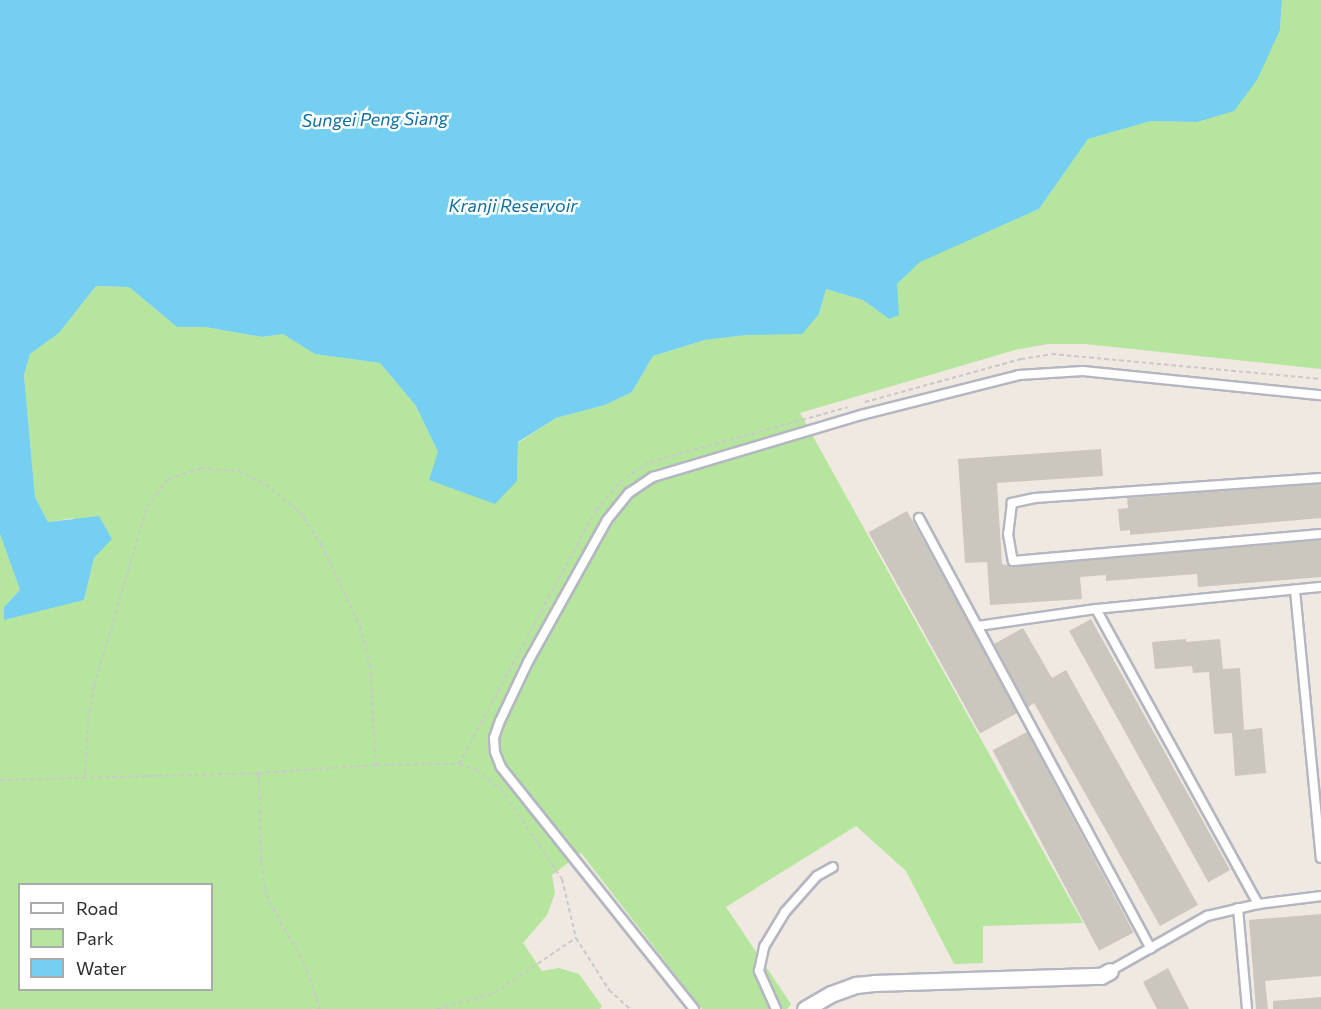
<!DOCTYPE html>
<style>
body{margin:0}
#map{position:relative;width:1321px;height:1009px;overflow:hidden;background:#efe9e1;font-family:Commissioner,sans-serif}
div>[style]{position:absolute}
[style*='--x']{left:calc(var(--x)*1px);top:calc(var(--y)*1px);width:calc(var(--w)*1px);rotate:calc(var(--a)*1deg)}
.green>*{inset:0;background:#b6e59e}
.water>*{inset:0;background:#75cff0}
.building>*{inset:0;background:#cbc7bf;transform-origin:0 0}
.path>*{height:2px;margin-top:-1px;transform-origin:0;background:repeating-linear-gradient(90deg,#c9c9c9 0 4.5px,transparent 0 7.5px)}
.roads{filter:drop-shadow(2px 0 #b4b7c1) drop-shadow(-2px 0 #b4b7c1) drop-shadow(0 2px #b4b7c1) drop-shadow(0 -2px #b4b7c1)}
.lane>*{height:8px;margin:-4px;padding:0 4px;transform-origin:4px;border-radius:4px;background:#fff}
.street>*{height:15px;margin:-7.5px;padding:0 7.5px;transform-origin:7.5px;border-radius:7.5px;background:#fff}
span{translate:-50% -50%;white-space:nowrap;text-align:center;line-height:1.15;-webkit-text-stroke:5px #fff;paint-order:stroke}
.water-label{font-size:18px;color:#0d6fa3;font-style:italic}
.legend{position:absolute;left:18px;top:883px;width:195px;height:108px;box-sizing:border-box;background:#fff;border:2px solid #ababab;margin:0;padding:8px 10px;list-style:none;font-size:18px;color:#2e2e2e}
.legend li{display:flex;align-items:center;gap:12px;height:30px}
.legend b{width:30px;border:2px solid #ababab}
</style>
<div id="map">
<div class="green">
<i style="clip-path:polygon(evenodd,1282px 0,1321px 0,1321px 369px,1085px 344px,1048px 344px,1015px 350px,800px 413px,1083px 923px,983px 926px,983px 963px,954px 964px,906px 871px,856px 826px,726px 907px,791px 1004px,787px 1009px,702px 1009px,581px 853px,552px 875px,555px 893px,547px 915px,523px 943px,542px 971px,559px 968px,579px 974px,602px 1006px,600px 1009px,0 1009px,0 534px,20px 590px,4px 607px,84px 600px,94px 558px,73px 518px,48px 522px,35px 497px,24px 375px,30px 354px,59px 333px,96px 286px,129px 287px,177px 327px,205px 327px,262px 337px,283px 334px,316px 354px,380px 363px,416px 406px,438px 452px,517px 481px,518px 443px,556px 418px,605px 405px,632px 392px,653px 356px,705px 340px,747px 335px,819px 314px,826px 289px,863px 300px,889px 319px,897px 284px,920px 261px,1039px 209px,1088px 139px,1151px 121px,1197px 122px,1280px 30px,1282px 0,20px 884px,212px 884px,212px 990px,20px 990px,20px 884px)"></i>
</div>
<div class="water">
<i style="clip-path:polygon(0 0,1282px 0,1280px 30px,1257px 80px,1234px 111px,1197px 122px,1151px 121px,1088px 139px,1039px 209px,920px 262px,897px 284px,899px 315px,889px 319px,863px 300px,826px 289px,819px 314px,802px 334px,747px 335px,705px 340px,653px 356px,632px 392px,605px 405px,556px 418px,518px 442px,517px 481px,495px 504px,429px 480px,438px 452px,416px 406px,380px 363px,315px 354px,283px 334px,262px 337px,205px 327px,177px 327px,129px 287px,96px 286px,59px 333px,30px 354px,24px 375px,35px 497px,48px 522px,99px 516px,112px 539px,94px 558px,84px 600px,4px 620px,4px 607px,20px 590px,0 534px)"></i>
</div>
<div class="building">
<i style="clip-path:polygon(1101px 449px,1103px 476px,997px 483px,1002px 564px,1014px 567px,1321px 540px,1321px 577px,1198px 587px,1197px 574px,1106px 581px,1106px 575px,1080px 577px,1082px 599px,990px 605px,987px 562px,965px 563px,958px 459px)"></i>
<i style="clip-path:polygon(1321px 484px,1321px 518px,1130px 535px,1130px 530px,1120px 531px,1118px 509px,1128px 508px,1127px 498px)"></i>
<i style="left:907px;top:511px;width:230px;height:44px;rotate:61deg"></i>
<i style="left:1091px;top:619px;width:287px;height:25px;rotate:61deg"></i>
<i style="clip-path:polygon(1023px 628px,1052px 678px,1066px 670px,1198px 905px,1160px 926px,1034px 703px,1028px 707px,994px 644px)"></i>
<i style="clip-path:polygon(1186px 639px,1186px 642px,1220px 639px,1223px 669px,1240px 668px,1244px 730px,1262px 728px,1266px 773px,1235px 776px,1232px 733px,1214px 734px,1209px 672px,1193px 673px,1192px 666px,1155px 669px,1152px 642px)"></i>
<i style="left:1027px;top:732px;width:227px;height:39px;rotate:62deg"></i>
<i style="clip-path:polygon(1321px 914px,1321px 976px,1265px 981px,1268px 1009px,1256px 1009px,1249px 920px)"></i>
<i style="clip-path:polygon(1168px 968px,1189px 1009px,1157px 1009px,1143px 982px)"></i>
<i style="clip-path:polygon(1321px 997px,1321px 1009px,1273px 1009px,1273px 1001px)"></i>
</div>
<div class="path">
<i style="--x:865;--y:402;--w:162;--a:-15.4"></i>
<i style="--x:1021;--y:359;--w:31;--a:-9"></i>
<i style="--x:1052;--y:354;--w:270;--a:5.3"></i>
<i style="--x:459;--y:764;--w:289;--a:-61.7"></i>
<i style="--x:596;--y:510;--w:37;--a:-49"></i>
<i style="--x:620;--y:482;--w:36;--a:-34"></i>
<i style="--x:650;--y:462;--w:205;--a:-15.5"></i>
<i style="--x:259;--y:773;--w:89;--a:88.7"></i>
<i style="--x:261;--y:862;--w:33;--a:81"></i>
<i style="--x:266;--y:895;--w:85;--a:61.3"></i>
<i style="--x:307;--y:970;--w:41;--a:71.6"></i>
<i style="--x:85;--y:779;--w:59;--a:-87.1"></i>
<i style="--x:88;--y:720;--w:35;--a:-80"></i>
<i style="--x:94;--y:686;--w:187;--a:-73.5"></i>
<i style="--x:147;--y:507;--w:35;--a:-53"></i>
<i style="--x:168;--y:479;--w:35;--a:-18"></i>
<i style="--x:201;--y:468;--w:37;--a:5"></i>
<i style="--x:238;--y:471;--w:30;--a:26"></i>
<i style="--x:265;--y:484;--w:43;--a:38.5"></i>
<i style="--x:299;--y:511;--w:40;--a:56"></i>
<i style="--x:321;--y:544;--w:91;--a:64.6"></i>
<i style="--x:360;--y:626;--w:40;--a:75.6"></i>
<i style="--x:370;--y:665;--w:100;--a:86.6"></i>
<i style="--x:0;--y:780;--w:259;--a:-1.5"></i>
<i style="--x:259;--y:773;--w:117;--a:-3.9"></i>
<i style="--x:376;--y:765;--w:83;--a:-0.7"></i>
<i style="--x:459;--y:764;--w:18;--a:19"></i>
<i style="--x:476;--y:770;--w:31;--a:37"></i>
<i style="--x:501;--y:789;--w:109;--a:55.9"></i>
<i style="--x:562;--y:879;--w:61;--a:76.7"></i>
<i style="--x:576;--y:938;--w:62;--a:57.6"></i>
<i style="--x:609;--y:990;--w:28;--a:42"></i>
<i style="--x:437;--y:1009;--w:59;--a:-15.7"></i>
<i style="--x:494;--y:993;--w:99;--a:-33.9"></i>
</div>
<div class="roads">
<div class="lane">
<i style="--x:1321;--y:478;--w:287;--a:176"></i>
<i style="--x:1035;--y:498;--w:24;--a:168"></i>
<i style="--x:1012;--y:503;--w:31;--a:97"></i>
<i style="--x:1008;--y:534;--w:27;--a:80"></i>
<i style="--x:1013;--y:561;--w:309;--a:-5"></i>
<i style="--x:919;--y:518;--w:489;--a:61.7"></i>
<i style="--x:1295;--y:590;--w:269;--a:84.5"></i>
<i style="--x:1096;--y:609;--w:337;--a:61.2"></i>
<i style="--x:978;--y:626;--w:119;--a:-8.2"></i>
<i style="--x:1096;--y:609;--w:226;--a:-5.6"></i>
<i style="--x:1238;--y:908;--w:101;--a:84.9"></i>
<i style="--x:1110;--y:971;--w:112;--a:-29.6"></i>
<i style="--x:1207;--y:916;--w:52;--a:-13.2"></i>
<i style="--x:1258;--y:904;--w:64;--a:-7.2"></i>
<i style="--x:694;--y:1009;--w:310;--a:-128.6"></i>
<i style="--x:501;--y:767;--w:16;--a:-112"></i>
<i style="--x:495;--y:752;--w:14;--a:-94"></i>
<i style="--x:494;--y:738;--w:18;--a:-71"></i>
<i style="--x:500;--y:721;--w:65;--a:-64.6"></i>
<i style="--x:528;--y:662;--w:162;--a:-60.9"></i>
<i style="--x:607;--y:520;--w:35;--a:-51"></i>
<i style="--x:629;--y:493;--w:29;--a:-34"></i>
<i style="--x:653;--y:477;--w:217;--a:-16.6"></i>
<i style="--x:861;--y:415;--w:163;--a:-14.2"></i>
<i style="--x:1019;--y:375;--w:64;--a:-3.6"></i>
<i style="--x:1083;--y:371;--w:239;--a:5.8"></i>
<i style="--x:776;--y:1009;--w:42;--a:-114.1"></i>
<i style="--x:759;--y:971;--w:25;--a:-78"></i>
<i style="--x:764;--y:947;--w:41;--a:-59"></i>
<i style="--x:785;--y:912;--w:48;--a:-48.4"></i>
<i style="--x:817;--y:876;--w:18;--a:-29"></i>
</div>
<div class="street">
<i style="--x:805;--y:1009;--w:30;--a:-30"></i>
<i style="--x:831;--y:994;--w:27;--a:-20"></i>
<i style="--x:856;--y:985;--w:18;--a:-6"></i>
<i style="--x:874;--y:983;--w:227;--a:-1.8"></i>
<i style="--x:1101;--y:976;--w:10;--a:-29"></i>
</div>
</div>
<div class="water-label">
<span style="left:375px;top:119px;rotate:-1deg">Sungei Peng Siang</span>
<span style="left:513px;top:205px">Kranji Reservoir</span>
</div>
<ul class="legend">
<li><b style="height:8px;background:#fff"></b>Road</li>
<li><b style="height:16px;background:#b6e59e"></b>Park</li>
<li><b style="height:16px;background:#75cff0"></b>Water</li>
</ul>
</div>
